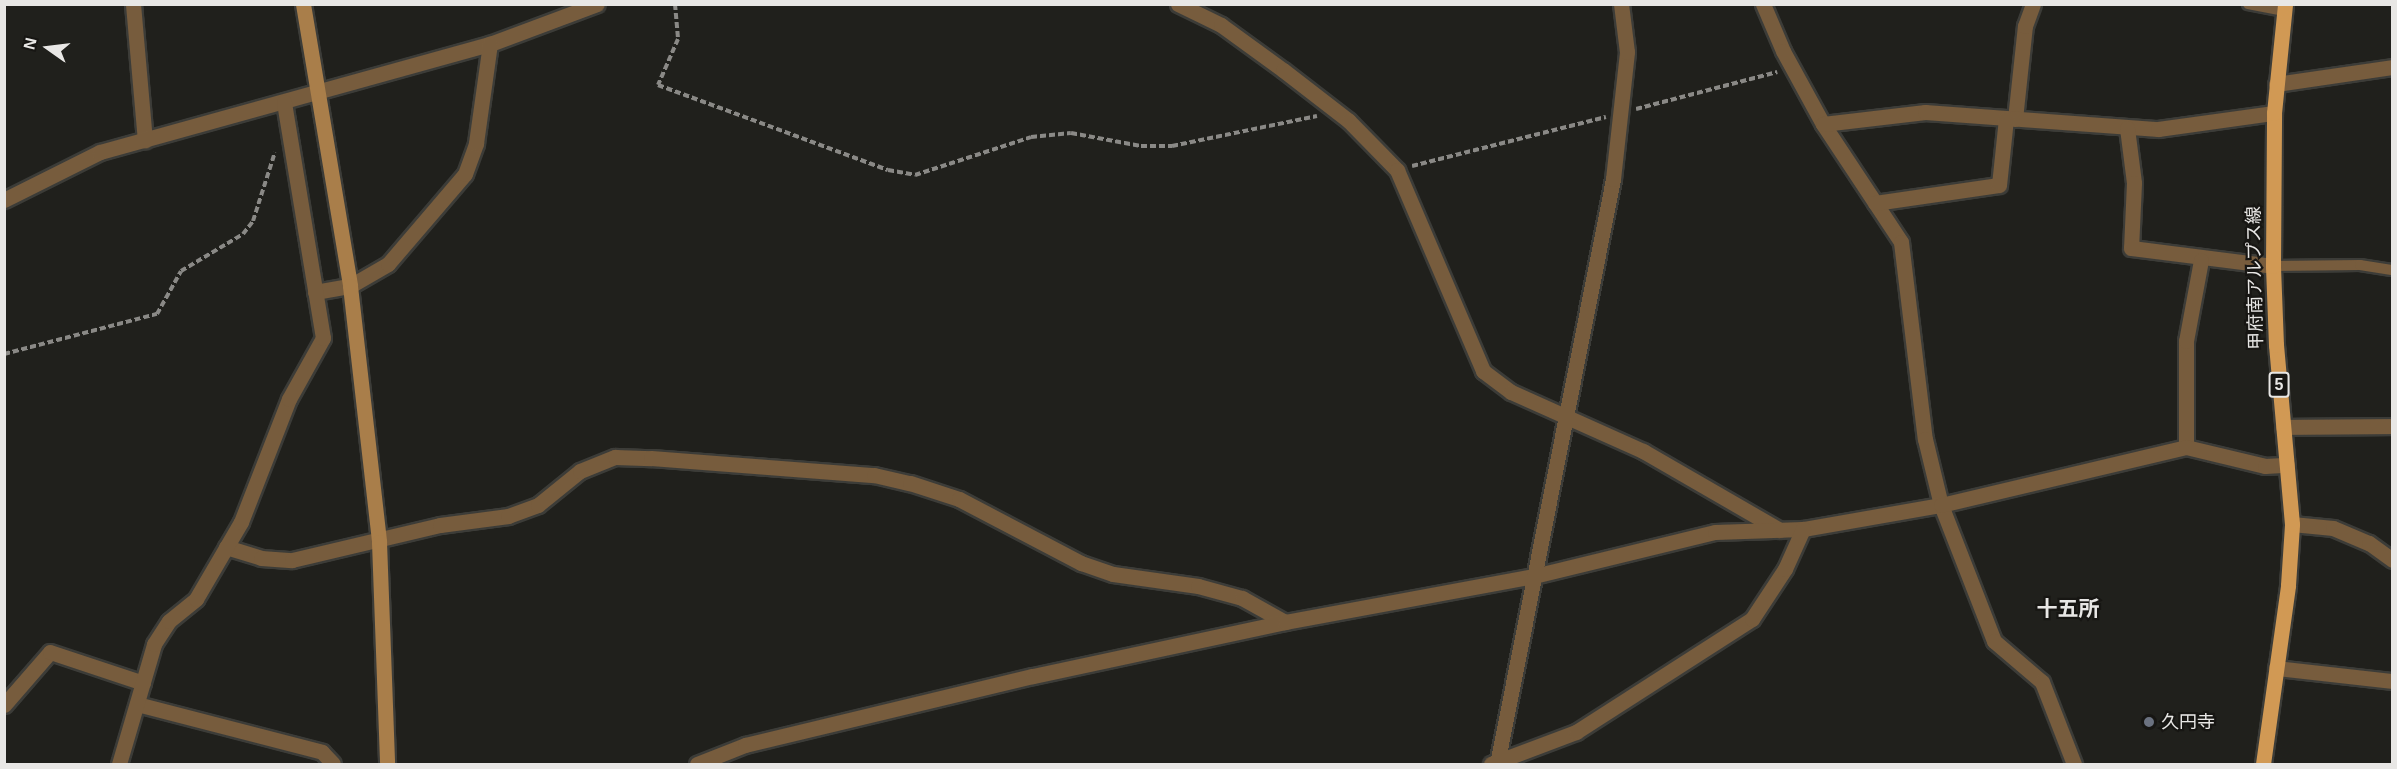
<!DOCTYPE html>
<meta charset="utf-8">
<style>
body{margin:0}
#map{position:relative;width:2397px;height:769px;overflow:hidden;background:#20201c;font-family:Helvetica,"Noto Sans JP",sans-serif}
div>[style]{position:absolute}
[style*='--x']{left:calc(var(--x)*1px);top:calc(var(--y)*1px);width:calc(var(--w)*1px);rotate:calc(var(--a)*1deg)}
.path>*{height:4px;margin-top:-2px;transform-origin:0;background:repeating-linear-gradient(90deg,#8a8986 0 6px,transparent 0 9px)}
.roads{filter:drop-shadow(2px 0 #3c3c38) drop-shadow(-2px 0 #3c3c38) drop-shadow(0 2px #3c3c38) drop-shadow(0 -2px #3c3c38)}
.lane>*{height:10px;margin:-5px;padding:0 5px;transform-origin:5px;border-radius:5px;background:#775c3d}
.street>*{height:15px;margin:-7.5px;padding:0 7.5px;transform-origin:7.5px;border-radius:7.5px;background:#775c3d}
.secondary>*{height:15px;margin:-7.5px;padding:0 7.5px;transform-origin:7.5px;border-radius:7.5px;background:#a97e4a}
.primary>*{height:15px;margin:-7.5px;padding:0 7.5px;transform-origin:7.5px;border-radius:7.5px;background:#d19954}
.dots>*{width:16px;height:16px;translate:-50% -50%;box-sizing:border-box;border:3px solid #171613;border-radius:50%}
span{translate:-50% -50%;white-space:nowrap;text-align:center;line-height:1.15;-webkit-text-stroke:4.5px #171613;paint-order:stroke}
.shield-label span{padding:2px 4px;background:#171613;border:2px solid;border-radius:4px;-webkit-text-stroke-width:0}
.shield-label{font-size:16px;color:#e8e7e5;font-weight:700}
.street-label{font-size:18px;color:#e8e7e5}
.poi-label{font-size:18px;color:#e8e7e5}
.left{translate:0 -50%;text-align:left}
.quarter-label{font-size:21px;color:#e8e7e5;font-weight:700}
.frame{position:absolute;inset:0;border:6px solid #e8e7e5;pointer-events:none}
.north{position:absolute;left:18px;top:18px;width:60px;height:60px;-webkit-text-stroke:4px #171613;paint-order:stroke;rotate:284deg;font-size:16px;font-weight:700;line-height:24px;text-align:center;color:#e8e7e5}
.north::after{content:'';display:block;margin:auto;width:21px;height:27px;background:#e8e7e5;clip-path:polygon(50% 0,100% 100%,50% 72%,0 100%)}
</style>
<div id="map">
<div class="path">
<i style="--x:675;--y:4;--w:35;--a:85"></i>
<i style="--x:678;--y:39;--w:50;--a:113.5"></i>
<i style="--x:658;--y:85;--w:245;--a:20.3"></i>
<i style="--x:888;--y:170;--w:27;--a:10"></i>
<i style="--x:915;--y:175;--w:122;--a:-18.1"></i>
<i style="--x:1031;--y:137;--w:40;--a:-5.7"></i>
<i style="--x:1071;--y:133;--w:71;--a:10.5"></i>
<i style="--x:1141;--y:146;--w:31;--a:0"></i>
<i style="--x:1172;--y:146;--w:148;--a:-11.7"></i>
<i style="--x:1636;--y:109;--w:146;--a:-14.7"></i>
<i style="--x:1412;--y:166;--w:200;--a:-14.2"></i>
<i style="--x:4;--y:354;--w:158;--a:-14.7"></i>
<i style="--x:157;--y:314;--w:49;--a:-60.8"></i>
<i style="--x:181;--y:271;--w:72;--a:-30.8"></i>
<i style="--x:243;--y:234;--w:16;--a:-52"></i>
<i style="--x:253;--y:221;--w:72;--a:-72.3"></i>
</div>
<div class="roads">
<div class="lane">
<i style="--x:2248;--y:4;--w:37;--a:11"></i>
<i style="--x:2273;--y:266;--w:87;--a:-0.7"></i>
<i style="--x:2360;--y:265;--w:32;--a:9"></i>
</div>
<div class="street">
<i style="--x:133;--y:4;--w:137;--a:85"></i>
<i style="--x:1178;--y:4;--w:48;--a:26"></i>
<i style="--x:1221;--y:25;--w:77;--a:36"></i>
<i style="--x:1283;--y:70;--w:83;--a:37.7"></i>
<i style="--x:1349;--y:121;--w:69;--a:45.6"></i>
<i style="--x:1397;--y:170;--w:219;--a:66.8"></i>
<i style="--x:1483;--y:371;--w:35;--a:37"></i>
<i style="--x:1511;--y:392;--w:145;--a:24.1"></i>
<i style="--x:1643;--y:451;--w:158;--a:30"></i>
<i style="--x:1763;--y:4;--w:51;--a:66.9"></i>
<i style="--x:1783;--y:51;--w:83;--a:61.3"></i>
<i style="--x:1823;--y:124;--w:141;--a:56.5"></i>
<i style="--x:1901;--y:242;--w:198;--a:83.1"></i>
<i style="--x:1925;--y:439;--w:68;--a:76.4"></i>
<i style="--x:1941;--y:505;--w:146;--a:68.7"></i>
<i style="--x:1994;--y:641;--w:63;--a:40.5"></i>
<i style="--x:2042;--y:682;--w:88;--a:68.7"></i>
<i style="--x:2276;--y:84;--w:117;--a:-8.3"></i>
<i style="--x:2015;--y:119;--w:94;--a:-83.9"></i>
<i style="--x:2025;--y:26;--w:23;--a:-70"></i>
<i style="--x:1823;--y:124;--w:103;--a:-6.7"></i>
<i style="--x:1925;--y:112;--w:234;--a:4.2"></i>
<i style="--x:2158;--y:129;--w:117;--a:-7.9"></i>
<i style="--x:2127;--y:128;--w:55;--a:82.7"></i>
<i style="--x:2134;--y:183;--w:65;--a:92.6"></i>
<i style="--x:2131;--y:248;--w:143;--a:7.2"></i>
<i style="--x:4;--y:200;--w:107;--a:-26.6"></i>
<i style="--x:100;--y:152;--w:405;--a:-15.5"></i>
<i style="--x:490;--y:44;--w:114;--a:-20.5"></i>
<i style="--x:1875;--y:203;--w:125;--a:-8.3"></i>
<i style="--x:1999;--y:185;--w:67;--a:-84"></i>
<i style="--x:315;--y:292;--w:36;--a:-10"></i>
<i style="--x:350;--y:286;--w:44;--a:-30.1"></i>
<i style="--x:388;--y:264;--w:118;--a:-49.5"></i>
<i style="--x:465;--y:174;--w:33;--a:-70"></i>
<i style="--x:476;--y:143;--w:100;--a:-82"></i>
<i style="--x:2283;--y:427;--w:109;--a:-0.5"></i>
<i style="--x:2186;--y:447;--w:106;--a:-90"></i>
<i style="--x:2186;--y:341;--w:82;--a:-79.5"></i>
<i style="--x:2292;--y:524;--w:41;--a:5.6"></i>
<i style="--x:2333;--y:528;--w:39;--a:23"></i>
<i style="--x:2369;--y:543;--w:29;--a:36"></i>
<i style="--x:226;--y:547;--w:37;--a:17"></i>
<i style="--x:261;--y:558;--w:31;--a:4"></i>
<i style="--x:292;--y:560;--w:152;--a:-13.3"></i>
<i style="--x:440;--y:525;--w:69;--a:-7.5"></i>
<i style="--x:508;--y:516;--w:32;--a:-20"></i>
<i style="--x:538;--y:505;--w:54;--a:-39"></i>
<i style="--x:580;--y:471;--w:38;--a:-22"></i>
<i style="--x:615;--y:457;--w:36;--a:2"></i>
<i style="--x:651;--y:458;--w:224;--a:4.4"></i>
<i style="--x:874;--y:475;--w:37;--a:13"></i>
<i style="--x:910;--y:483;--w:52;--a:18.1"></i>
<i style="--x:959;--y:499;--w:138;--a:27.7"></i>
<i style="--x:1081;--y:563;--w:34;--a:19"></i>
<i style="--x:1113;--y:574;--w:86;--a:8"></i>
<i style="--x:1198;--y:586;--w:46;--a:15.3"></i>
<i style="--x:1242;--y:598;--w:49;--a:29.2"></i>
<i style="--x:2276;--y:668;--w:117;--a:6.4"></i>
<i style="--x:137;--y:704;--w:191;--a:14.5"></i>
<i style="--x:322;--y:752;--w:16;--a:47"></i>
<i style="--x:4;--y:705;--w:70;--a:-49"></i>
<i style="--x:50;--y:652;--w:98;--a:18.4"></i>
<i style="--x:119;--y:764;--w:125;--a:-73.7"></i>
<i style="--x:154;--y:644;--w:27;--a:-57"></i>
<i style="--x:169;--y:621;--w:35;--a:-39"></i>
<i style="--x:196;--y:599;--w:89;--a:-59.7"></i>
<i style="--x:241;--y:522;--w:132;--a:-68.7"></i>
<i style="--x:289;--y:399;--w:70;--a:-60.9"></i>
<i style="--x:323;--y:338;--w:239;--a:-99.4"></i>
<i style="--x:697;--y:764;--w:52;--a:-21.6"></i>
<i style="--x:745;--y:745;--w:296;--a:-13.5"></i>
<i style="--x:1033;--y:676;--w:258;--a:-12.1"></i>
<i style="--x:1285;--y:622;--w:253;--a:-10.5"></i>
<i style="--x:1534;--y:576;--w:186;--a:-13.7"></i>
<i style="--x:1715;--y:532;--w:88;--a:-2"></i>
<i style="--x:1803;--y:529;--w:140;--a:-9.9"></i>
<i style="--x:1941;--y:505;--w:252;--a:-13.3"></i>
<i style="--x:2186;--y:447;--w:81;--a:13.5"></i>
<i style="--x:2265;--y:466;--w:22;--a:-3"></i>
<i style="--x:1491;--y:764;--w:91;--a:-20.6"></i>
<i style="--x:1576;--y:732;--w:209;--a:-32.7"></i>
<i style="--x:1752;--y:619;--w:60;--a:-56.6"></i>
<i style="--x:1785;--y:569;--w:44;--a:-65.8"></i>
<i style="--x:1497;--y:764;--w:596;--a:-78.78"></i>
<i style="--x:1613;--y:179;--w:128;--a:-83.7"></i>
<i style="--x:1627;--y:52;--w:48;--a:-97.1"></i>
</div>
<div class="secondary">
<i style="--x:303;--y:4;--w:286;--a:80.5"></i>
<i style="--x:350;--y:286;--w:258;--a:83.5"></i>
<i style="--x:379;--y:542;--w:222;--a:87.9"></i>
</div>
<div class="primary">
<i style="--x:2263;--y:764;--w:181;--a:-82"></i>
<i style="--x:2288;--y:585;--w:61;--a:-86.2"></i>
<i style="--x:2292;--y:524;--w:180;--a:-95.1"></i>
<i style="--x:2276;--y:345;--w:79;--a:-92.2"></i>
<i style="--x:2273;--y:266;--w:153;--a:-89.6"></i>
<i style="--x:2274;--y:113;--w:110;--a:-84.2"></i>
</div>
</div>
<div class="dots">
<i style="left:2149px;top:722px;background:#6b7280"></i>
</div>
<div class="shield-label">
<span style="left:2279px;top:385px">5</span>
</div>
<div class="street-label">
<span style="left:2255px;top:278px;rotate:-91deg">甲府南アルプス線</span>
</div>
<div class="poi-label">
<span class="left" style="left:2161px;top:722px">久円寺</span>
</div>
<div class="quarter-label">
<span style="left:2068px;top:609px">十五所</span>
</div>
<div class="frame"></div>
<div class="north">N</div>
</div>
